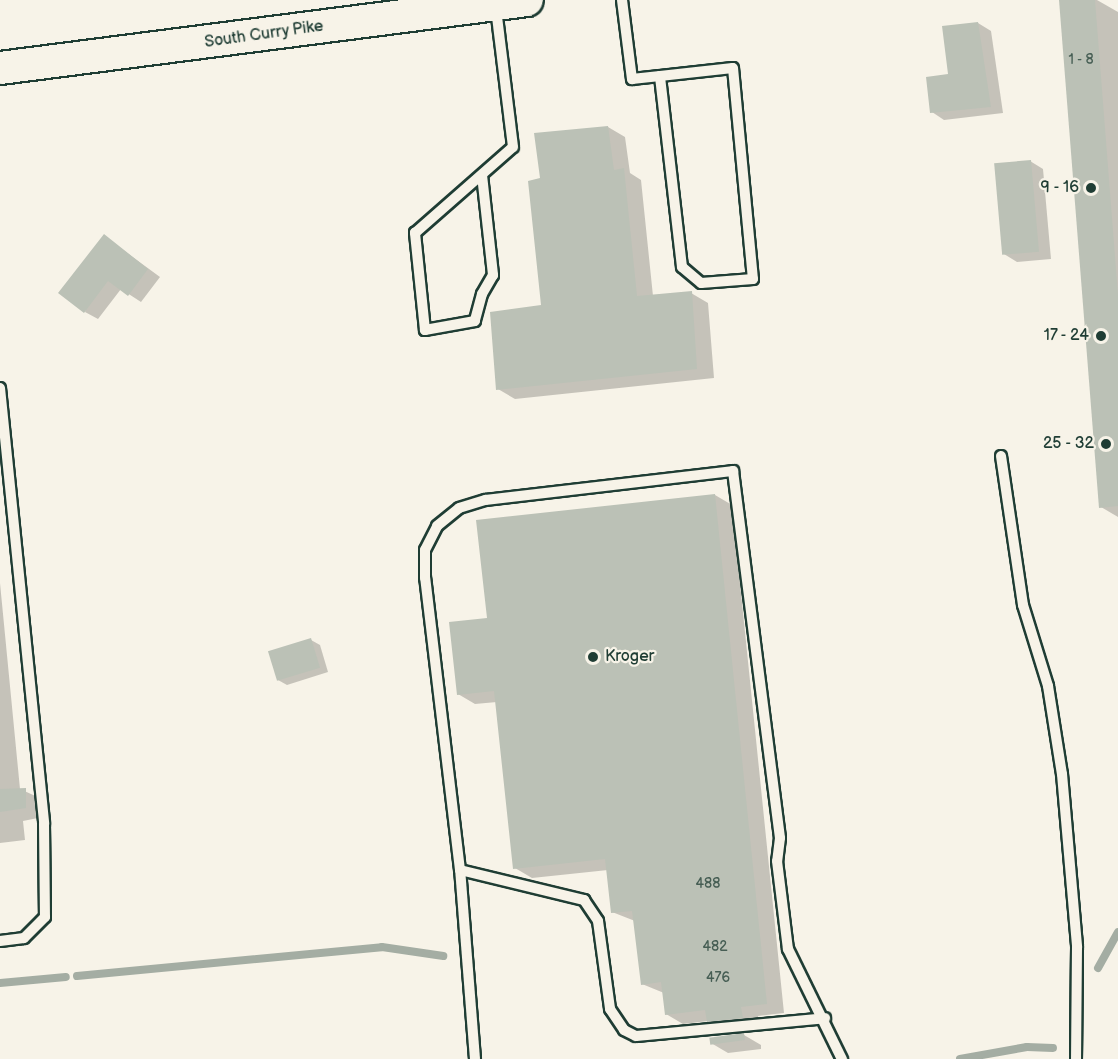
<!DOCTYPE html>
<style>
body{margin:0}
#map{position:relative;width:1118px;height:1059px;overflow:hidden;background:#f7f3e8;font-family:"Balsamiq Sans",sans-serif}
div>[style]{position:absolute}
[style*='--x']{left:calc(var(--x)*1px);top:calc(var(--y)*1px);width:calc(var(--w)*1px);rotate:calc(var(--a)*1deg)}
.shadow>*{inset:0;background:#0003}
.stream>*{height:8px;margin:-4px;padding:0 4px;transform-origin:4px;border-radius:4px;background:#a4ada3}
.building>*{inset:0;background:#bbc1b6;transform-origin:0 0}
.roads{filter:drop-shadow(2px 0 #1f3d34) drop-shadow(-2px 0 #1f3d34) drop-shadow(0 2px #1f3d34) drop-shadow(0 -2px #1f3d34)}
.service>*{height:10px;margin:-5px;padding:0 5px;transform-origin:5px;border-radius:5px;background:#f7f3e8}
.secondary>*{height:32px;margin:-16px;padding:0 16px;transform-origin:16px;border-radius:16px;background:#f7f3e8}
.dots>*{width:16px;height:16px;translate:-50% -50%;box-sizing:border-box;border:3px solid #f7f3e8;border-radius:50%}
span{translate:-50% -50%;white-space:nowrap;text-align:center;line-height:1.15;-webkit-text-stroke:4.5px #f7f3e8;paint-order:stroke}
.number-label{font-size:14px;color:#465e54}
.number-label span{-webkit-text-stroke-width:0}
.street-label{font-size:16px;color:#1f3d34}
.poi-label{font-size:16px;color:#1f3d34}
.right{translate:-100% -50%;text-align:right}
.left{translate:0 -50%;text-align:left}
</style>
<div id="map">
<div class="shadow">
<i style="clip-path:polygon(1072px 0,1097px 0,1118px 12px,1118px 517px,1101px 507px)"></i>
<i style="clip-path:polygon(978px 23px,991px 31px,1003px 113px,944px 120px,932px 112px)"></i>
<i style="clip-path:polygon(608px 127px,625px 137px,630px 173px,641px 180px,653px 296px,691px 293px,708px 303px,714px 378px,515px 399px,498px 389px,542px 306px,542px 179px)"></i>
<i style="clip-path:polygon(1030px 161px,1043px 169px,1051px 259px,1017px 262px,1004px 254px)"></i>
<i style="clip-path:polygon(104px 236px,160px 277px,141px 302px,121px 289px,98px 319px,85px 312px)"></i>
<i style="clip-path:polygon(715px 495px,732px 505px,784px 1013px,758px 1016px,759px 1027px,725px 1031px,708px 1021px,683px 1024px,666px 1014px,664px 993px,642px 984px,635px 921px,612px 912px,608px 870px,532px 878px,515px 868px,497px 702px,475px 704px,458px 694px,488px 619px)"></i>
<i style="clip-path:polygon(0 583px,20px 789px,42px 799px,43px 817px,23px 821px,25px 840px,0 843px)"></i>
<i style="clip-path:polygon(311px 640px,320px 645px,328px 672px,287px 685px,278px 680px)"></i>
<i style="clip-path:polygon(744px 1035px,761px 1045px,761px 1049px,728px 1053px,711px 1043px)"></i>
</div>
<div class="stream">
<i style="--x:1098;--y:968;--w:41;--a:-60.9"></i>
<i style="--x:77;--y:976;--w:306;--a:-5.4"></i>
<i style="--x:382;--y:947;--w:62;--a:8.4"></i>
<i style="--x:0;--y:983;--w:66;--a:-5.2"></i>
<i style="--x:960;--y:1059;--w:68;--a:-10.2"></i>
<i style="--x:1027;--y:1047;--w:26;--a:2"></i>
</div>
<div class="building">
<i style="clip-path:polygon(1059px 0,1095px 0,1118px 295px,1118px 506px,1099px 508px)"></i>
<i style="clip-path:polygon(978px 22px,991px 107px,930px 113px,926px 77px,948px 74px,942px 26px)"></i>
<i style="clip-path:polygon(608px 126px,614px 170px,624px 168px,637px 296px,692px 291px,697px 369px,496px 390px,490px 312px,541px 305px,528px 181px,540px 178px,534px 133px)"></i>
<i style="left:1031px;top:160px;width:92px;height:37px;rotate:85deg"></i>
<i style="clip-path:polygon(104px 234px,148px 269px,128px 296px,108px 281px,84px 313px,58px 293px)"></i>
<i style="clip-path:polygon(715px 494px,767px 1004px,741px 1007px,743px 1018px,707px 1022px,705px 1010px,665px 1015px,661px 982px,641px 985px,632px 911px,611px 913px,605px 859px,513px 869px,494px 691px,457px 695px,449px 622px,487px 618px,476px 520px)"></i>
<i style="left:311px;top:638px;width:31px;height:45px;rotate:73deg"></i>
<i style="clip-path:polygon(26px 788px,26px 808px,0 812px,0 789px)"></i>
<i style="left:744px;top:1033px;width:7px;height:35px;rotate:82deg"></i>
</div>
<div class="roads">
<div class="service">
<i style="--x:622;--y:0;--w:80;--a:82.8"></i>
<i style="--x:632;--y:79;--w:28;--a:-6"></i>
<i style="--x:660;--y:76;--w:73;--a:-6.3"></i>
<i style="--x:733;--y:68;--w:212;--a:84.6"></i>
<i style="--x:753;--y:279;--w:52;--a:175.6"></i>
<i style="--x:701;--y:283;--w:25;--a:-140"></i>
<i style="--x:682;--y:267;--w:192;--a:-96.6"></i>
<i style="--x:482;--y:175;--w:101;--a:83.7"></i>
<i style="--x:493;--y:275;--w:22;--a:120"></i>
<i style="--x:482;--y:294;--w:28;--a:105"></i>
<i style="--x:475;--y:321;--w:51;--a:169.8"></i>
<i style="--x:425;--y:330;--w:98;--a:-95.9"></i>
<i style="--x:415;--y:233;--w:130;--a:-41.3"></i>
<i style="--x:513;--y:147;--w:140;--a:-97"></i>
<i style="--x:0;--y:388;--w:438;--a:84.2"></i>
<i style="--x:44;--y:824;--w:93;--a:89.4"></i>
<i style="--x:45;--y:917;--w:30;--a:135"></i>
<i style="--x:24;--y:938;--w:24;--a:173"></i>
<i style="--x:1001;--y:456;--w:151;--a:81.6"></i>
<i style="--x:1023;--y:605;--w:85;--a:72.8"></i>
<i style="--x:1048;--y:686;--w:89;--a:81"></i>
<i style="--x:1062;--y:774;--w:174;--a:85"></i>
<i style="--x:1077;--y:947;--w:112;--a:90.5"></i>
<i style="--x:460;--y:870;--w:128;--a:13.6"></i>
<i style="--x:584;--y:900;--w:25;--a:56"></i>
<i style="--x:598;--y:921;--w:89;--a:82.2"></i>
<i style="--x:610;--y:1009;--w:25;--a:56"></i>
<i style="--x:624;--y:1030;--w:13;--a:27"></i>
<i style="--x:636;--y:1036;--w:190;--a:-5.4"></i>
<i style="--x:475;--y:1059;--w:190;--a:-94.5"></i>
<i style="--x:460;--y:870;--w:294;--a:-96.8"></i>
<i style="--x:425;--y:578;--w:28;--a:-90"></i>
<i style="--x:425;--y:550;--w:27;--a:-63"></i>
<i style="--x:437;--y:526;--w:28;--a:-39"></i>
<i style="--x:459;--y:508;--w:28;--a:-17"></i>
<i style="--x:486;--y:500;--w:249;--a:-6.7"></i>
<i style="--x:733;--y:471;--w:370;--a:82.7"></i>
<i style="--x:780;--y:838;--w:23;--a:97"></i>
<i style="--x:777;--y:861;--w:89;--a:82.9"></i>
<i style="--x:788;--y:949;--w:123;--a:63.9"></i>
</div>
<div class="secondary">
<i style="--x:0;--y:68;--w:531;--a:-7.35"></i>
</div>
</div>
<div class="dots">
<i style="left:1091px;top:188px;background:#1f3d34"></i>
<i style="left:1101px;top:336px;background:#1f3d34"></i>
<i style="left:1106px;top:444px;background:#1f3d34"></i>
<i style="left:593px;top:657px;background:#1f3d34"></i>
</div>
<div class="number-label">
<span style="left:1081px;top:60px">1 - 8</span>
<span style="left:708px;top:884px">488</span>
<span style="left:715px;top:947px">482</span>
<span style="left:718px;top:978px">476</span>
</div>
<div class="street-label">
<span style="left:264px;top:35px;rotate:-8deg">South Curry Pike</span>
</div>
<div class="poi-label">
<span class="right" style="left:1079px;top:188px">9 - 16</span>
<span class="right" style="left:1089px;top:336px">17 - 24</span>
<span class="right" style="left:1094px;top:444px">25 - 32</span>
<span class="left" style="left:605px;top:657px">Kroger</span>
</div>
</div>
